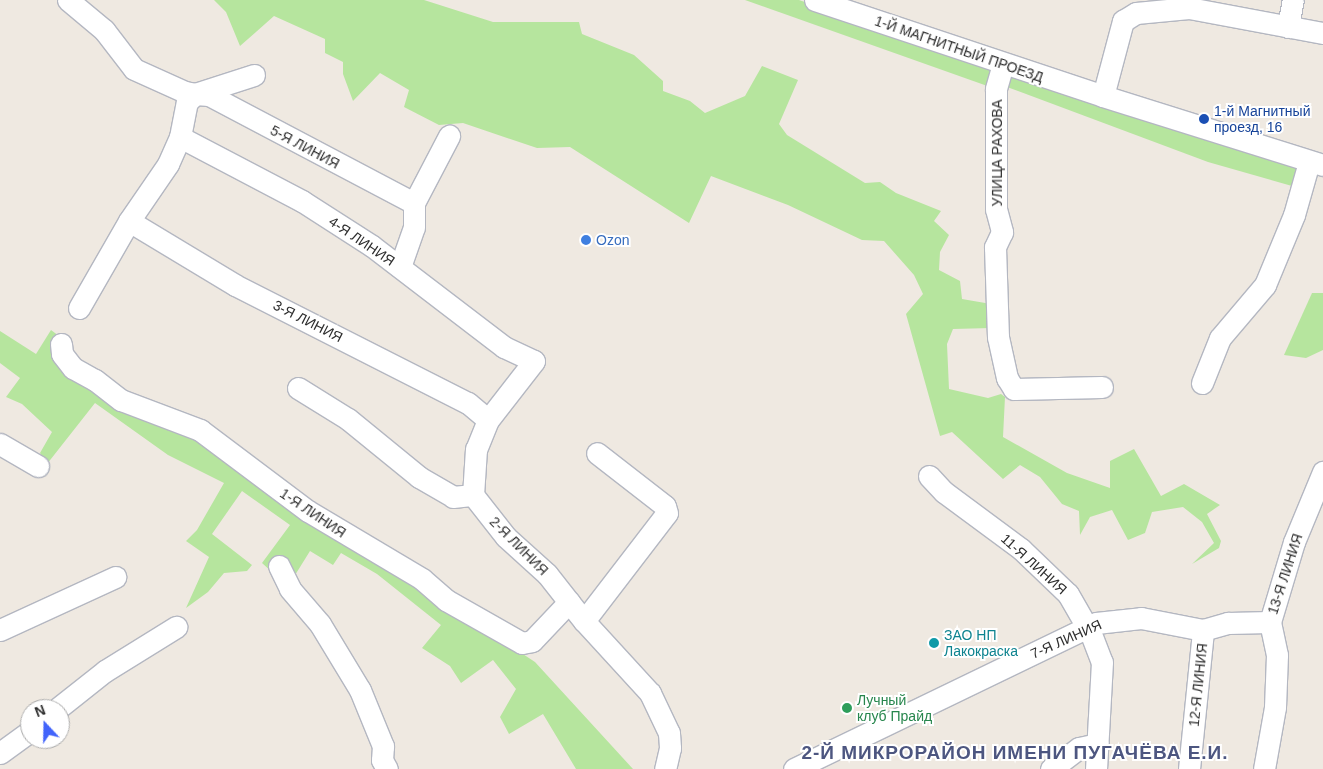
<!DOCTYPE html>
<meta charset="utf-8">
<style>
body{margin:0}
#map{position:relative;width:1323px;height:769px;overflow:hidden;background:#efe9e1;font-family:Helvetica,sans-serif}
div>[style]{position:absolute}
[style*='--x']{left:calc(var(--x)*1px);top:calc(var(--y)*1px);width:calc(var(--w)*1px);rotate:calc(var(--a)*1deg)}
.green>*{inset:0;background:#b6e59e}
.roads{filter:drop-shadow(1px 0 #b4b7c1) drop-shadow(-1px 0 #b4b7c1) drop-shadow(0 1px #b4b7c1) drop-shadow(0 -1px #b4b7c1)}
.minor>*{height:21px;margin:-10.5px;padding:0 10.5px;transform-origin:10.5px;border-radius:10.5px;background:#fff}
.dots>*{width:14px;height:14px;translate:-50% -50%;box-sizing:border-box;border:2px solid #fff;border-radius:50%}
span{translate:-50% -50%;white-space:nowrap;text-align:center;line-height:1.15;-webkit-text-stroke:4px #fff;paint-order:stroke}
.street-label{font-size:14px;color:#2e2e2e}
.transit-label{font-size:14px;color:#164399}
.left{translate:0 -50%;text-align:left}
.shop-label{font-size:14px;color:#366cbe}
.culture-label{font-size:14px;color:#0d838f}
.leisure-label{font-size:14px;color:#27864d}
.district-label{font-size:19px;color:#4d5680;font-weight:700;letter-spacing:1px}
.north{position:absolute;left:20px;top:699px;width:50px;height:50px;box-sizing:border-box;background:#fff;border:1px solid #ababab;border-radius:50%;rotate:339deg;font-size:14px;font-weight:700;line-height:20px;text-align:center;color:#2e2e2e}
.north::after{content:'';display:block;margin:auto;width:18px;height:22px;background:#4264fb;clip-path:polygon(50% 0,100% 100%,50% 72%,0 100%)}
</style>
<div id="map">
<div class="green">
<i style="clip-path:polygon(214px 0,424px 0,493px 22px,579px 22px,582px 34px,634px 55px,663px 81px,663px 91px,690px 101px,705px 113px,745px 96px,762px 66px,798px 80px,779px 124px,787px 135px,865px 183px,880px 182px,896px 193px,941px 211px,934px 221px,949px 235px,940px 252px,939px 270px,960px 281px,962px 299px,991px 304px,991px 328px,953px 329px,947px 344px,949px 389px,988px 398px,1001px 394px,1005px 397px,1003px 437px,1067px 473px,1110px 488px,1110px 461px,1134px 449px,1161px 496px,1184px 484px,1220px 505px,1207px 514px,1221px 541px,1219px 548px,1192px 564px,1214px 543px,1202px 522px,1183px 507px,1152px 512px,1145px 533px,1128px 540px,1112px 510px,1090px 517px,1080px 535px,1079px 511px,1062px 504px,1040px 477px,1020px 465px,1003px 479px,952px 432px,940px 436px,906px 314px,923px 294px,914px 275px,884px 241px,862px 240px,788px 205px,711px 176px,689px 223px,570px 147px,537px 148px,463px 123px,439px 125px,404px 107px,409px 90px,380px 73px,353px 101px,343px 74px,343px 62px,325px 53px,325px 39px,274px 16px,240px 46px,226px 12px)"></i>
<i style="clip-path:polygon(745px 0,799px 0,997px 67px,993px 88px)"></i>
<i style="clip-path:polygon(1004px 74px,1300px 167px,1292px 186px,1208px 162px,1007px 87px)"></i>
<i style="clip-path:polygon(1312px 293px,1323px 293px,1323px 350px,1306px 358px,1284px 355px)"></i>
<i style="clip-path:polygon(51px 330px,59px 336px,55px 346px,535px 662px,633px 769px,576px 769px,543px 714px,509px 734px,500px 717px,516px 689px,493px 660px,461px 683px,450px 666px,422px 648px,441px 625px,377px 574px,341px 553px,333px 565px,310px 551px,292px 580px,284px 583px,262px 563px,290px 525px,242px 491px,212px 534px,252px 565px,247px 571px,224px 573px,208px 592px,186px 608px,209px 557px,186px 541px,197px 530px,224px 483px,168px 455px,95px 403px,47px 464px,40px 453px,52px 432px,22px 404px,6px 397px,20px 378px,0 363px,0 331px,36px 354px)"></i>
</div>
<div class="roads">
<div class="minor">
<i style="--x:68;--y:0;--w:47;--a:39.8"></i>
<i style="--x:104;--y:30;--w:49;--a:52.4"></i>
<i style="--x:134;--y:69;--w:56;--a:24.3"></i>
<i style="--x:185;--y:92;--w:10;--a:11"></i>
<i style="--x:195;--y:94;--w:62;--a:-17.9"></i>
<i style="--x:815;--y:0;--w:304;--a:18.4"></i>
<i style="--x:1103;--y:96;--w:231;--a:17.4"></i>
<i style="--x:1288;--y:27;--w:27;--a:-80"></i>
<i style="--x:1003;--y:64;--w:26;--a:106"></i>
<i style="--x:996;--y:89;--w:120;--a:90"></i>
<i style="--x:996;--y:209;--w:24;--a:75"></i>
<i style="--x:1002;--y:232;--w:17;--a:115"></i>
<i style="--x:995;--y:247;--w:90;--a:88.1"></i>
<i style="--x:998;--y:337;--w:42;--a:77.6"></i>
<i style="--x:1007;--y:378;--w:13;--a:58"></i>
<i style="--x:1014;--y:389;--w:88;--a:-1.3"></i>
<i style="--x:1103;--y:96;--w:78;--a:-75.1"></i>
<i style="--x:1123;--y:21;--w:15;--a:-32"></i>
<i style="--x:1136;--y:13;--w:53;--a:-5.4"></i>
<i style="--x:1189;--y:8;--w:136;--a:10.6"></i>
<i style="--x:180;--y:137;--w:138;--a:27.7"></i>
<i style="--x:302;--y:201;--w:83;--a:32.7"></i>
<i style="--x:372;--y:246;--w:166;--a:37.4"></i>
<i style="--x:504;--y:347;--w:33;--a:25"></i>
<i style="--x:534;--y:361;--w:75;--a:127.9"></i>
<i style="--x:488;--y:420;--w:31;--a:112"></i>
<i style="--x:476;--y:449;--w:46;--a:93.7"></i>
<i style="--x:473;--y:495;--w:53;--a:51.8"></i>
<i style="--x:506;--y:537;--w:55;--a:42.1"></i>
<i style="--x:547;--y:574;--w:60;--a:51.8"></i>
<i style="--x:584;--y:621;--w:98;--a:47.5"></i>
<i style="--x:650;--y:693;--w:44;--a:64.6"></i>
<i style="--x:669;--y:733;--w:15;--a:86"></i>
<i style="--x:670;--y:748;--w:22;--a:103"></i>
<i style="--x:129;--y:221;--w:124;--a:31.1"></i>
<i style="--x:235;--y:285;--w:261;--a:26.9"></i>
<i style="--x:468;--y:403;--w:26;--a:40"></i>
<i style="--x:400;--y:267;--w:42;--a:-70.7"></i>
<i style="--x:414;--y:227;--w:24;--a:-90"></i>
<i style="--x:414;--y:203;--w:76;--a:-62.4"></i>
<i style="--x:79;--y:308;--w:100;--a:-60.1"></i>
<i style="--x:129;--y:221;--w:69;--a:-55.6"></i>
<i style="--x:168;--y:164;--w:30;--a:-66"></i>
<i style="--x:180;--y:137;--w:36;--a:-79"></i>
<i style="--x:187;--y:102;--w:11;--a:-45"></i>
<i style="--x:195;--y:94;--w:14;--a:4"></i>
<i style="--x:209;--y:95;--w:232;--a:27.8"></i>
<i style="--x:61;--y:344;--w:10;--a:84"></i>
<i style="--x:62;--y:354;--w:18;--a:52"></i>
<i style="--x:73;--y:368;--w:25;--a:29"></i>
<i style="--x:95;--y:380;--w:33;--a:38"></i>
<i style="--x:121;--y:400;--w:85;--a:20.8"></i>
<i style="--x:200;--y:430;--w:135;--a:36.9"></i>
<i style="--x:308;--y:511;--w:133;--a:30.8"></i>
<i style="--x:422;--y:579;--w:32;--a:41"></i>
<i style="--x:446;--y:600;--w:87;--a:29.5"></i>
<i style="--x:522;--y:643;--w:10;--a:-11"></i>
<i style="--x:532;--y:641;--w:54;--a:-46.5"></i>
<i style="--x:1202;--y:383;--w:48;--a:-68.2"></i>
<i style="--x:1220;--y:338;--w:70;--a:-49.7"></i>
<i style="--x:1265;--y:285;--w:76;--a:-67.5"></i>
<i style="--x:1294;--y:215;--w:55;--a:-74.2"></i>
<i style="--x:298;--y:388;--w:59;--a:31.8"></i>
<i style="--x:348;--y:419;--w:92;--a:39.2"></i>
<i style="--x:419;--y:477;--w:39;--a:30"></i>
<i style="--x:453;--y:497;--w:20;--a:-6"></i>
<i style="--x:0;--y:444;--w:44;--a:30.1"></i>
<i style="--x:929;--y:476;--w:22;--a:47"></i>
<i style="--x:944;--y:492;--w:96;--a:36.5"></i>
<i style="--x:1021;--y:549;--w:65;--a:43.8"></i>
<i style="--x:1068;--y:594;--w:46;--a:60.1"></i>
<i style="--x:1091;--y:634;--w:30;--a:69"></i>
<i style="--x:1102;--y:662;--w:107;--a:93.2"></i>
<i style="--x:279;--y:566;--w:25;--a:64"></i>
<i style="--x:290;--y:589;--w:46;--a:49.4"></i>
<i style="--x:320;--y:624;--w:77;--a:58.8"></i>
<i style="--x:360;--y:690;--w:61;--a:67.7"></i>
<i style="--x:383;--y:746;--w:14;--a:94"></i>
<i style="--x:382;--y:760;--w:10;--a:61"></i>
<i style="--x:584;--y:621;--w:136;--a:-52.5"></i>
<i style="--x:667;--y:513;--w:7;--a:-106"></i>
<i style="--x:665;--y:506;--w:86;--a:-142.1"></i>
<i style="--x:0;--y:630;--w:127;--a:-24.7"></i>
<i style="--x:57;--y:709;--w:61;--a:-38.4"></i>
<i style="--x:105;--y:671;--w:84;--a:-31.8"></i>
<i style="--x:0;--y:753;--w:37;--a:-36"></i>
<i style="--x:794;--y:769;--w:335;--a:-25.8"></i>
<i style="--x:1096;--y:623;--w:45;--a:-6.3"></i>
<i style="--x:1141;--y:618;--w:63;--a:11"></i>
<i style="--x:1203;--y:630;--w:26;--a:-16"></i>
<i style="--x:1228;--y:623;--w:42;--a:-1.4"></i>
<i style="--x:1051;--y:769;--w:35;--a:-37"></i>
<i style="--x:1079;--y:748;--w:19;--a:-12"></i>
<i style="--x:1189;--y:769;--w:140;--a:-84.2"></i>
<i style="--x:1264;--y:769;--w:63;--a:-79.9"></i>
<i style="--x:1275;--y:707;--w:52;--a:-87.8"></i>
<i style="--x:1277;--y:655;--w:34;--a:-102"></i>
<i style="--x:1270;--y:622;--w:84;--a:-73.3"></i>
<i style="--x:1294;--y:542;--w:76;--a:-67.5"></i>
</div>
</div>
<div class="dots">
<i style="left:1204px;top:119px;background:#1a4fb4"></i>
<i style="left:586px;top:240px;background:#3f7fe0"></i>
<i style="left:934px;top:643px;background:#0f9aa8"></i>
<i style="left:847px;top:708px;background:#2e9e5b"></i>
</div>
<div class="street-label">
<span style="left:959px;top:49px;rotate:19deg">1-Й МАГНИТНЫЙ ПРОЕЗД</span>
<span style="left:305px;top:147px;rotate:28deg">5-Я ЛИНИЯ</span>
<span style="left:997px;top:153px;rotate:-90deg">УЛИЦА РАХОВА</span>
<span style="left:362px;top:241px;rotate:34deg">4-Я ЛИНИЯ</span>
<span style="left:308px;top:321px;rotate:27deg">3-Я ЛИНИЯ</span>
<span style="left:313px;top:513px;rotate:34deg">1-Я ЛИНИЯ</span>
<span style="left:519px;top:546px;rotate:45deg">2-Я ЛИНИЯ</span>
<span style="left:1034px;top:564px;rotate:42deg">11-Я ЛИНИЯ</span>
<span style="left:1285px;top:574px;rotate:-72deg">13-Я ЛИНИЯ</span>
<span style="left:1066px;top:639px;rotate:-24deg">7-Я ЛИНИЯ</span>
<span style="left:1198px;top:685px;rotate:-84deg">12-Я ЛИНИЯ</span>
</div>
<div class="transit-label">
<span class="left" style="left:1214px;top:119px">1-й Магнитный<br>проезд, 16</span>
</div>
<div class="shop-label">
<span class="left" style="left:596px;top:240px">Ozon</span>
</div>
<div class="culture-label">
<span class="left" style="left:944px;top:643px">ЗАО НП<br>Лакокраска</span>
</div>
<div class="leisure-label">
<span class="left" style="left:857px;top:708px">Лучный<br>клуб Прайд</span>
</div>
<div class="district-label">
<span style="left:1015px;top:753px">2-Й МИКРОРАЙОН ИМЕНИ ПУГАЧЁВА Е.И.</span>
</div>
<div class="north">N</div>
</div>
